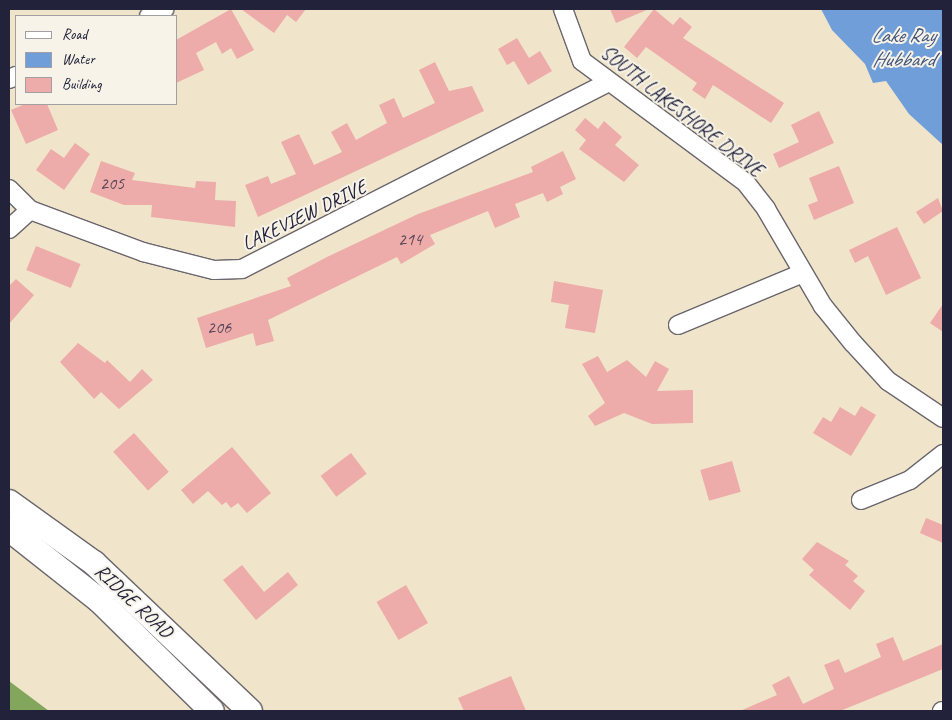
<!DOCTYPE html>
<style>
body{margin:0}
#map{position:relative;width:952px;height:720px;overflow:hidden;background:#f0e5ca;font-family:Caveat,sans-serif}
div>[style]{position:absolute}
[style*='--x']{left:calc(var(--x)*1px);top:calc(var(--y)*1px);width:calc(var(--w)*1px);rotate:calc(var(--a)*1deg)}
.forest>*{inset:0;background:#81a65c}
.water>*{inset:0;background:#709ed8}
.building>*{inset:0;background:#edabaa;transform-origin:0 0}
.roads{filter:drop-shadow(1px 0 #6a666d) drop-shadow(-1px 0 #6a666d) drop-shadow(0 1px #6a666d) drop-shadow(0 -1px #6a666d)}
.street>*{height:18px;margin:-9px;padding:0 9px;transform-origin:9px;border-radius:9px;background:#fff}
.secondary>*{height:24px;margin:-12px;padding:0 12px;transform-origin:12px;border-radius:12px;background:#fff}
span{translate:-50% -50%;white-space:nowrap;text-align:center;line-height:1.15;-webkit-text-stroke:4px #f7f3e8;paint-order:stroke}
.number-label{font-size:18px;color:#554457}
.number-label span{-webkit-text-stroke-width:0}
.street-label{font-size:20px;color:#22223b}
.water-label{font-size:21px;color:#41547a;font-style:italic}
.frame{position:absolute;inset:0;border:10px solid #22223b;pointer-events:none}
.legend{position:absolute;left:15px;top:15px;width:162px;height:90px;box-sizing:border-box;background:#f7f3e8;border:1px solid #a29fa3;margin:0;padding:6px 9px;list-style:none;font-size:15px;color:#22223b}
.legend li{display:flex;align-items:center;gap:10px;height:25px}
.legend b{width:25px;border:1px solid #a29fa3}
</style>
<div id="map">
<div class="forest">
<i style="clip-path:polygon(9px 681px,49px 711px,9px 711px)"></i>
</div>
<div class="water">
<i style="clip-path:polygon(821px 9px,943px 9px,943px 145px,909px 114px,886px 81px,873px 83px,865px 64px,832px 30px)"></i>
</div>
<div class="building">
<i style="clip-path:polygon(231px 9px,254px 50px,237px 59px,231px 48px,222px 54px,216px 42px,196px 53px,204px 70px,176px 83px,176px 40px)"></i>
<i style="clip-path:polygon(241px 9px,306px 9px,296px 22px,287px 15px,274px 33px)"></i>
<i style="clip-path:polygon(610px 9px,649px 9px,616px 23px)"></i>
<i style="clip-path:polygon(654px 9px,673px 25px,680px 17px,692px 27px,683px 38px,784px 103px,771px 123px,713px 85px,705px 99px,692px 90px,697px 83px,646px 47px,637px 58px,624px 47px)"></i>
<i style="clip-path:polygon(517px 38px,529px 58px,540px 51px,552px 71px,528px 85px,514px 61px,507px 65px,498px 49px)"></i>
<i style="clip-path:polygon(435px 62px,449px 91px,472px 86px,484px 111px,258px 217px,245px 185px,268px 176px,271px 184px,296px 174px,281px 142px,299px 134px,314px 165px,342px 152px,331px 132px,347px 123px,356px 140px,387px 123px,379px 105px,394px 98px,403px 118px,435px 103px,419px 70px)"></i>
<i style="clip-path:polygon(25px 104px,47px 104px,58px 130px,26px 144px,11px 110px)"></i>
<i style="clip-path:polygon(819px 111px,834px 143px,779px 168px,773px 154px,799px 142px,791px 125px)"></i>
<i style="clip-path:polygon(585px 118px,598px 129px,604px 121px,622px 137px,615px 145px,639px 165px,624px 182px,579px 149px,586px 140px,575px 130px)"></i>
<i style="clip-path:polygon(75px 143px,90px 154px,64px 190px,36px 170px,51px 149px,64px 158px)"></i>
<i style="clip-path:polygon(563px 151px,576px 179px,560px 187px,563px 194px,547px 202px,543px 193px,515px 204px,520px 217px,495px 228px,488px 211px,430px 235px,435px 244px,401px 264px,397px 257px,268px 320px,274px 341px,256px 346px,253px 333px,206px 348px,197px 318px,291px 286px,287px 278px,327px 257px,418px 214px,533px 172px,531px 167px)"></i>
<i style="clip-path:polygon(101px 161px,135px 173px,132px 180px,195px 188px,196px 181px,216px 182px,215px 200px,236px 201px,235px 227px,151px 217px,152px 205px,124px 205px,90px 192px)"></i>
<i style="clip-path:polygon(839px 166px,854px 203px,814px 220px,808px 205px,818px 201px,809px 178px)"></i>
<i style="clip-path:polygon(938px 198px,943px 211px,924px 224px,916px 212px)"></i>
<i style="clip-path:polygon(897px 227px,921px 278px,886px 295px,868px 256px,855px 263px,849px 250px)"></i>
<i style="left:36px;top:246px;width:48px;height:26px;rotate:22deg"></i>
<i style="clip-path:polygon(16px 279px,34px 295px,9px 324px,9px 286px)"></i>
<i style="clip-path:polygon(554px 281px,603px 290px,595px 333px,565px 328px,569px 305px,551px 302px)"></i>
<i style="clip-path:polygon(943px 304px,943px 332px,930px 323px)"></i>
<i style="clip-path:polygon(78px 343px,105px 363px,107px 360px,130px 382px,142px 369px,153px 380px,119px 409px,101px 392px,94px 399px,60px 362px)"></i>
<i style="clip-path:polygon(598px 356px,607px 372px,627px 360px,646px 377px,655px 361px,669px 369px,657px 391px,693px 390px,693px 423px,652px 424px,624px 413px,595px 426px,588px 416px,605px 403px,582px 364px)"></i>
<i style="clip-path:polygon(861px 406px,876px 415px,851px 456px,813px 433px,823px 417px,831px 422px,840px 407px,855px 416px)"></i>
<i style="left:134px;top:433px;width:52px;height:28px;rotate:48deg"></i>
<i style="clip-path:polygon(232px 447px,271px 493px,247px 513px,238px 503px,231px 508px,226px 502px,222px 505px,208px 491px,193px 504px,181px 490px)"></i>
<i style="left:351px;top:453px;width:26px;height:38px;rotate:53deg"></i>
<i style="left:732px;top:461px;width:32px;height:33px;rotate:74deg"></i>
<i style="clip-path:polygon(926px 518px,943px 525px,943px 543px,920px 533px)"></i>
<i style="clip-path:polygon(817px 542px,849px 561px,845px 565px,858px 576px,853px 581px,865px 591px,850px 610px,809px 575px,814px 570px,802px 559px)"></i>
<i style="clip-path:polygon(242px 565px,264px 592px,288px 572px,298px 585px,256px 620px,223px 580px)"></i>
<i style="left:406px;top:585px;width:44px;height:34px;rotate:60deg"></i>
<i style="clip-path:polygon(893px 637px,903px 661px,943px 644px,943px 669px,840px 711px,740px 711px,777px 695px,772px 685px,789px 676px,803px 704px,834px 689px,824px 665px,839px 659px,845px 673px,881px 657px,876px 644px)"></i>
<i style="clip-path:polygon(511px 676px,526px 711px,464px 711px,458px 698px)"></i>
</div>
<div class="roads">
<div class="street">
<i style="--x:563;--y:9;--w:55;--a:69.9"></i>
<i style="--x:582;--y:61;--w:204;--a:36.6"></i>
<i style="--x:746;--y:183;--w:33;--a:52"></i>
<i style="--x:766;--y:209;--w:113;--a:59.6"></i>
<i style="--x:823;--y:306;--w:48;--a:51"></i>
<i style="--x:853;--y:343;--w:52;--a:47.4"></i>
<i style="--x:888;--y:381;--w:66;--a:33.9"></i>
<i style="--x:149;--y:16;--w:17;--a:-24"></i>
<i style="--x:9;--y:79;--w:8;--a:-23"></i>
<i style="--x:9;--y:189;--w:30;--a:45"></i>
<i style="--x:30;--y:210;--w:121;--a:20.4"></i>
<i style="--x:143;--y:252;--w:73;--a:14.2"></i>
<i style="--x:214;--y:270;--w:28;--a:-2"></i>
<i style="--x:242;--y:269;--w:410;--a:-27"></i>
<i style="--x:9;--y:229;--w:28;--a:-42"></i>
<i style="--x:678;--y:325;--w:135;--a:-22.6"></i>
<i style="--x:861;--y:500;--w:53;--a:-22.2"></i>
<i style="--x:910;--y:480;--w:42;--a:-38.2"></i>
<i style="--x:942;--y:711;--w:1;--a:0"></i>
</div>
<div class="secondary">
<i style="--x:9;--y:502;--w:105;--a:35.7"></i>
<i style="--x:94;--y:563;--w:215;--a:43.5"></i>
<i style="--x:9;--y:529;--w:115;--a:38.3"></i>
<i style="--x:99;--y:600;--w:158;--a:44.5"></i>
</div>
</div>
<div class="number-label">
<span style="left:112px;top:183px">205</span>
<span style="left:410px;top:239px">214</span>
<span style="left:219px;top:327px">206</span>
</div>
<div class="street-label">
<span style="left:682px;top:111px;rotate:38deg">SOUTH LAKESHORE DRIVE</span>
<span style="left:304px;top:215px;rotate:-26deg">LAKEVIEW DRIVE</span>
<span style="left:134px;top:601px;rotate:43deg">RIDGE ROAD</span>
</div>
<div class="water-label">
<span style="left:903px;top:47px">Lake Ray<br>Hubbard</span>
</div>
<div class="frame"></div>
<ul class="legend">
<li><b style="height:6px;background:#fff"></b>Road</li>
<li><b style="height:14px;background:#709ed8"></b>Water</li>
<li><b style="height:14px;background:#edabaa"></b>Building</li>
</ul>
</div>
